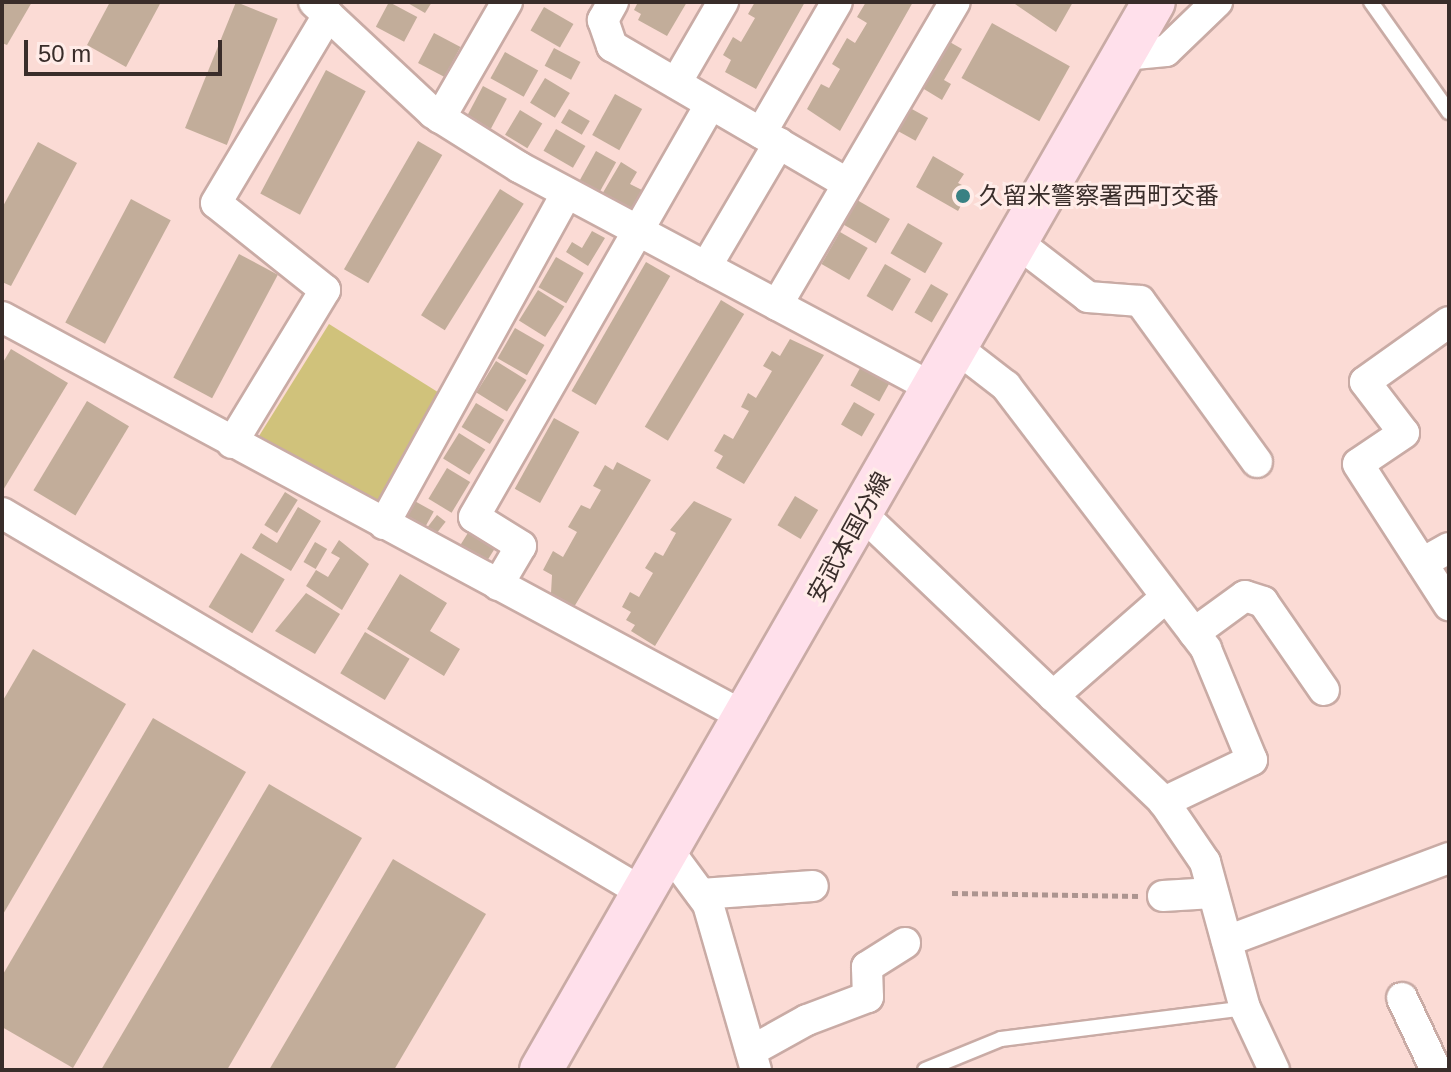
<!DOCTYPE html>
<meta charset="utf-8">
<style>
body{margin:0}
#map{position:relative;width:1451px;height:1072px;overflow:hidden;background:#fbdbd5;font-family:Arial,"Noto Sans JP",sans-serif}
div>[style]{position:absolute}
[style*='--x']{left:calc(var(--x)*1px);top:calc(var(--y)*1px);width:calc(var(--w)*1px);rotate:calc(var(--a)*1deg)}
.green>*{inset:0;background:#d0c27b;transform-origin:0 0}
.building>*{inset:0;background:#c2ad9a;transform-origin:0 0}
.path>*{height:5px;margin-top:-2.5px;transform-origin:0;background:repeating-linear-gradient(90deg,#ad9590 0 6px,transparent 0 10px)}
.roads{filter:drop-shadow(2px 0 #c9aba5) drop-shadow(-2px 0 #c9aba5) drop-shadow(0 2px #c9aba5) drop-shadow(0 -2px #c9aba5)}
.service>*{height:14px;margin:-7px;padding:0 7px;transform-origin:7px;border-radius:7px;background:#fff}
.minor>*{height:30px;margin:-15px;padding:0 15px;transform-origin:15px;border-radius:15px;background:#fff}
.secondary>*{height:42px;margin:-21px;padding:0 21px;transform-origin:21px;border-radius:21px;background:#ffe0eb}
.dots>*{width:22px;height:22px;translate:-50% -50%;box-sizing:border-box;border:4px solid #ffece8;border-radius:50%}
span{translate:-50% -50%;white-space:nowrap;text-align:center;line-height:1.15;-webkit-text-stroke:6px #ffece8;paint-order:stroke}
.poi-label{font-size:24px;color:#392d2a}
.left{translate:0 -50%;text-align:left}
.street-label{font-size:24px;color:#392d2a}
.frame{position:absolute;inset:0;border:4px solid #392d2a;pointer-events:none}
.scale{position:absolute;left:24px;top:40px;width:198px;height:36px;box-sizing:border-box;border:4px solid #392d2a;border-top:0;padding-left:10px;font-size:24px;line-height:28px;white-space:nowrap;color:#392d2a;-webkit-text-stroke:6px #ffece8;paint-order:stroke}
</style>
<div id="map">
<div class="green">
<i style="left:329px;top:324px;width:140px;height:145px;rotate:32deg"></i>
</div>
<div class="building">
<i style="clip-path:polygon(2px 2px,32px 2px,7px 45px,2px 43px)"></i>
<i style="clip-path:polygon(110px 2px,161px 2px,126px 67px,87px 45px)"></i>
<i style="left:236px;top:2px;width:45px;height:136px;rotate:22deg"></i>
<i style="left:389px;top:2px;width:32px;height:28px;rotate:28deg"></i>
<i style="clip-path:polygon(406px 2px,432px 2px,425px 13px)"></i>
<i style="clip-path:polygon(638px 2px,687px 2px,667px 36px,638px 20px,641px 14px,634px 10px)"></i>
<i style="clip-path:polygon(755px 2px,805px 2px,756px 89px,725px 72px,731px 60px,723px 55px,733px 37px,741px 42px,755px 18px,748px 14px)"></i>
<i style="clip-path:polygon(866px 2px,913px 2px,840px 131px,807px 109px,821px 84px,829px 88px,840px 69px,832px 64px,847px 38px,855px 43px,867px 23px,857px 17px)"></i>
<i style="clip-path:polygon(1012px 2px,1073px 2px,1056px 32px)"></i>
<i style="left:544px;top:7px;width:34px;height:27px;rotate:30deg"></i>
<i style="left:992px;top:23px;width:89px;height:63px;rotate:29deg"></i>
<i style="left:434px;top:33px;width:30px;height:34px;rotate:28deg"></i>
<i style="clip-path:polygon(941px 37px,962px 49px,944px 80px,951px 84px,942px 100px,914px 83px)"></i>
<i style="left:554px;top:48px;width:30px;height:20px;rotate:28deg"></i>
<i style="left:505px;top:52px;width:38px;height:30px;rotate:29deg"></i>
<i style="left:326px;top:70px;width:45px;height:140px;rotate:28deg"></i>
<i style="left:545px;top:78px;width:29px;height:29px;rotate:31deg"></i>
<i style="left:483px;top:86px;width:27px;height:34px;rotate:28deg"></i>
<i style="left:615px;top:94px;width:31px;height:47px;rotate:29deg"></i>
<i style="left:901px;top:103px;width:31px;height:26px;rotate:29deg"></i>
<i style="left:569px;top:109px;width:24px;height:16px;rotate:30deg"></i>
<i style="left:520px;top:110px;width:26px;height:29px;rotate:31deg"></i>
<i style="left:556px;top:129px;width:34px;height:25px;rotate:30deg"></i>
<i style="left:418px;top:141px;width:28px;height:148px;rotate:30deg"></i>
<i style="clip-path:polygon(38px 142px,77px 163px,11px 286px,2px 282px,2px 208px)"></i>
<i style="left:596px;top:151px;width:23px;height:40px;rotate:29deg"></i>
<i style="clip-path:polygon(933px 156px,964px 174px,958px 183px,970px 189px,958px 211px,916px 187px)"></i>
<i style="clip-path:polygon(621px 162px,637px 172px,630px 184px,642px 190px,627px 217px,598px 201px)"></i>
<i style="left:500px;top:189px;width:28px;height:149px;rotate:32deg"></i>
<i style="left:131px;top:199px;width:45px;height:140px;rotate:28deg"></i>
<i style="left:857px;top:200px;width:38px;height:28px;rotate:30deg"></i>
<i style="left:908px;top:223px;width:40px;height:35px;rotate:30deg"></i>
<i style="clip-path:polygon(592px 231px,605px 238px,588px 266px,566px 252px,572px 242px,582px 248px)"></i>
<i style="left:840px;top:232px;width:32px;height:37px;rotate:30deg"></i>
<i style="left:239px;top:254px;width:44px;height:140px;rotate:28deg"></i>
<i style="left:556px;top:257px;width:32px;height:35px;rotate:30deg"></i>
<i style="left:646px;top:262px;width:28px;height:149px;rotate:30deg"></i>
<i style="left:885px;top:264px;width:30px;height:37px;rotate:30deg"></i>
<i style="left:931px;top:284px;width:20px;height:33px;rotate:30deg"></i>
<i style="left:538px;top:290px;width:31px;height:36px;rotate:32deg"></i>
<i style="left:721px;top:300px;width:27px;height:148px;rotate:31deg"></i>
<i style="left:515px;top:328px;width:34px;height:35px;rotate:30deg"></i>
<i style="clip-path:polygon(790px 339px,824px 355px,744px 484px,716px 468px,723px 456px,714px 451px,724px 434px,733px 439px,749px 411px,741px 407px,748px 393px,756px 398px,772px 371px,763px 366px,772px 351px,780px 356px)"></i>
<i style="clip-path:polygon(11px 349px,68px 383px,2px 492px,2px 364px)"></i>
<i style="left:496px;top:361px;width:36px;height:37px;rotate:32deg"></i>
<i style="left:864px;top:361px;width:33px;height:28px;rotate:29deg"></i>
<i style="left:87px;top:401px;width:49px;height:104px;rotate:31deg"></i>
<i style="left:854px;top:402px;width:24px;height:26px;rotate:30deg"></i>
<i style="left:476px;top:403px;width:33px;height:28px;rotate:31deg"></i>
<i style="left:554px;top:418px;width:29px;height:81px;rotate:29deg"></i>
<i style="left:459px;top:433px;width:31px;height:30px;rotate:32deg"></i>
<i style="clip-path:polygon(617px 462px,651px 480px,574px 607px,551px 593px,552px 575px,543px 570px,553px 551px,563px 557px,577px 532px,568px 527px,581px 505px,590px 509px,601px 490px,593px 486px,605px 465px,613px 470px)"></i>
<i style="left:447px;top:468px;width:27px;height:36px;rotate:31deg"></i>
<i style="left:285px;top:492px;width:15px;height:39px;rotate:32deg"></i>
<i style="left:795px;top:496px;width:27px;height:34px;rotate:31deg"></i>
<i style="left:411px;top:499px;width:26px;height:25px;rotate:29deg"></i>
<i style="clip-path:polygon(694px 501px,732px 519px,655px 646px,631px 631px,635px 625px,626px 620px,631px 612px,622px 607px,630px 592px,639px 597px,653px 573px,645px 568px,655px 552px,663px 556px,676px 533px,670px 530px)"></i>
<i style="clip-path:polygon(298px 507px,321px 521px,291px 571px,252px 548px,261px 533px,277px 543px)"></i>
<i style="left:437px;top:515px;width:11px;height:21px;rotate:38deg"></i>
<i style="left:471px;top:528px;width:31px;height:25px;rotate:32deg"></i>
<i style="clip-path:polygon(339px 540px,369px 564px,342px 610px,306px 586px,316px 570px,328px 577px,340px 558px,331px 553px)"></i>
<i style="left:315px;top:542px;width:14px;height:23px;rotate:30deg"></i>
<i style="left:241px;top:553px;width:51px;height:63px;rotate:31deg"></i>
<i style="clip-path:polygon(400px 574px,447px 603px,430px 631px,460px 649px,444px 676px,367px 629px)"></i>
<i style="clip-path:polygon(306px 593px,340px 614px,315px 654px,275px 631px)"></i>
<i style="left:365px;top:632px;width:52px;height:48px;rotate:31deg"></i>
<i style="clip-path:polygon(33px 649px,126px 704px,2px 916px,2px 702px)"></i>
<i style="clip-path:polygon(153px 718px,246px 772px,73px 1068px,2px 1027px,2px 976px)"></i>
<i style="clip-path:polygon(269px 784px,362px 838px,227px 1070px,101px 1070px)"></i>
<i style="clip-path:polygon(393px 859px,486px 914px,394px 1070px,269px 1070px)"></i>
</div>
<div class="path">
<i style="--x:952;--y:893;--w:187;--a:0.9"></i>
</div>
<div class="roads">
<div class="service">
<i style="--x:1371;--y:2;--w:135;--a:54.7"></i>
<i style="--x:925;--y:1070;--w:82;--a:-22.2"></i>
<i style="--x:1001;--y:1039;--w:246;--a:-7.2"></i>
</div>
<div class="minor">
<i style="--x:314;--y:2;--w:163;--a:43"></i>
<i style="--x:433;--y:113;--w:102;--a:32.1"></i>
<i style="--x:519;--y:167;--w:469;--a:28.1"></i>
<i style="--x:613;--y:2;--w:21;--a:119"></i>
<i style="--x:603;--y:20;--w:28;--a:71"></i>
<i style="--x:612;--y:46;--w:273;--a:30.3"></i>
<i style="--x:1124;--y:55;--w:42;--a:-5.4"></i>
<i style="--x:1166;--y:51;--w:71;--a:-43.9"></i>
<i style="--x:676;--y:83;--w:94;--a:-59.9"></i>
<i style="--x:440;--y:118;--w:134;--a:-60"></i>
<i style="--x:761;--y:133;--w:151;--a:-59.9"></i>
<i style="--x:1018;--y:243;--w:88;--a:37.6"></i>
<i style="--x:1088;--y:297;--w:52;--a:4.4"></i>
<i style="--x:1140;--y:301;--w:199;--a:54"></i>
<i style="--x:706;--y:267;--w:144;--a:-59.5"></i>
<i style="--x:777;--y:305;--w:351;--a:-59.6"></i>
<i style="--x:2;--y:317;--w:846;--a:28.29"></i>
<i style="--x:1449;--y:322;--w:103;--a:144.5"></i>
<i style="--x:1365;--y:382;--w:64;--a:52.6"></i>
<i style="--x:1404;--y:433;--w:55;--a:146"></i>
<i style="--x:1358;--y:464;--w:168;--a:57.2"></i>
<i style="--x:957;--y:348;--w:62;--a:37.8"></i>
<i style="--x:1006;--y:386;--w:330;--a:52.7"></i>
<i style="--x:1206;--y:649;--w:120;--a:67.5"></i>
<i style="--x:1252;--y:760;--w:98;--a:154.5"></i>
<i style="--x:232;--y:443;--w:179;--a:-58.7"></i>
<i style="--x:325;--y:290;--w:139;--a:-141.4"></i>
<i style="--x:216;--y:203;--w:219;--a:-59.2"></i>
<i style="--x:2;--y:513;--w:744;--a:30.63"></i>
<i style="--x:862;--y:514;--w:417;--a:43.6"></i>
<i style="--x:1164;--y:802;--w:73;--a:55.7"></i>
<i style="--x:1205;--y:862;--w:151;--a:74.7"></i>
<i style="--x:1245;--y:1008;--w:68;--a:64.9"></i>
<i style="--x:384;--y:524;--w:378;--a:-61.1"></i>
<i style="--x:1422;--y:563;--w:31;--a:-29"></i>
<i style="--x:498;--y:585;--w:45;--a:-59.5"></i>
<i style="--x:521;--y:546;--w:55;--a:-148.3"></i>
<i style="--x:474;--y:517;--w:476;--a:-60.2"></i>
<i style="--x:1194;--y:633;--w:63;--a:-36"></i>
<i style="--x:1245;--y:596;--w:19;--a:18"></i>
<i style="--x:1263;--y:602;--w:107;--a:55.3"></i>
<i style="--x:1053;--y:696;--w:150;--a:-41.2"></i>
<i style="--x:668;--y:850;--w:67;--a:53.5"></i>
<i style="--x:708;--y:904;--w:173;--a:73.9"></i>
<i style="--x:701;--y:894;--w:112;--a:-4.1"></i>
<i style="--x:1163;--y:896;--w:50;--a:-3.4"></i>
<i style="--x:1227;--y:941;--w:237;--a:-20.5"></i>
<i style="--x:1402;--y:998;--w:80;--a:64.7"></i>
<i style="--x:751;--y:1051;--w:64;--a:-29"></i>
<i style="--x:807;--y:1020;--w:65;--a:-20.7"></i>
<i style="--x:868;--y:997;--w:30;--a:-92"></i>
<i style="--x:867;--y:967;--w:45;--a:-32.3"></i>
</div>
<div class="secondary">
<i style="--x:541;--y:1070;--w:1231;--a:-60.15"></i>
</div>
</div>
<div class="dots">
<i style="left:963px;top:196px;background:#398183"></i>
</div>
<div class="poi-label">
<span class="left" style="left:979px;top:196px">久留米警察署西町交番</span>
</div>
<div class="street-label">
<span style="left:849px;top:537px;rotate:-61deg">安武本国分線</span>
</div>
<div class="frame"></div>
<div class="scale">50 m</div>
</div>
